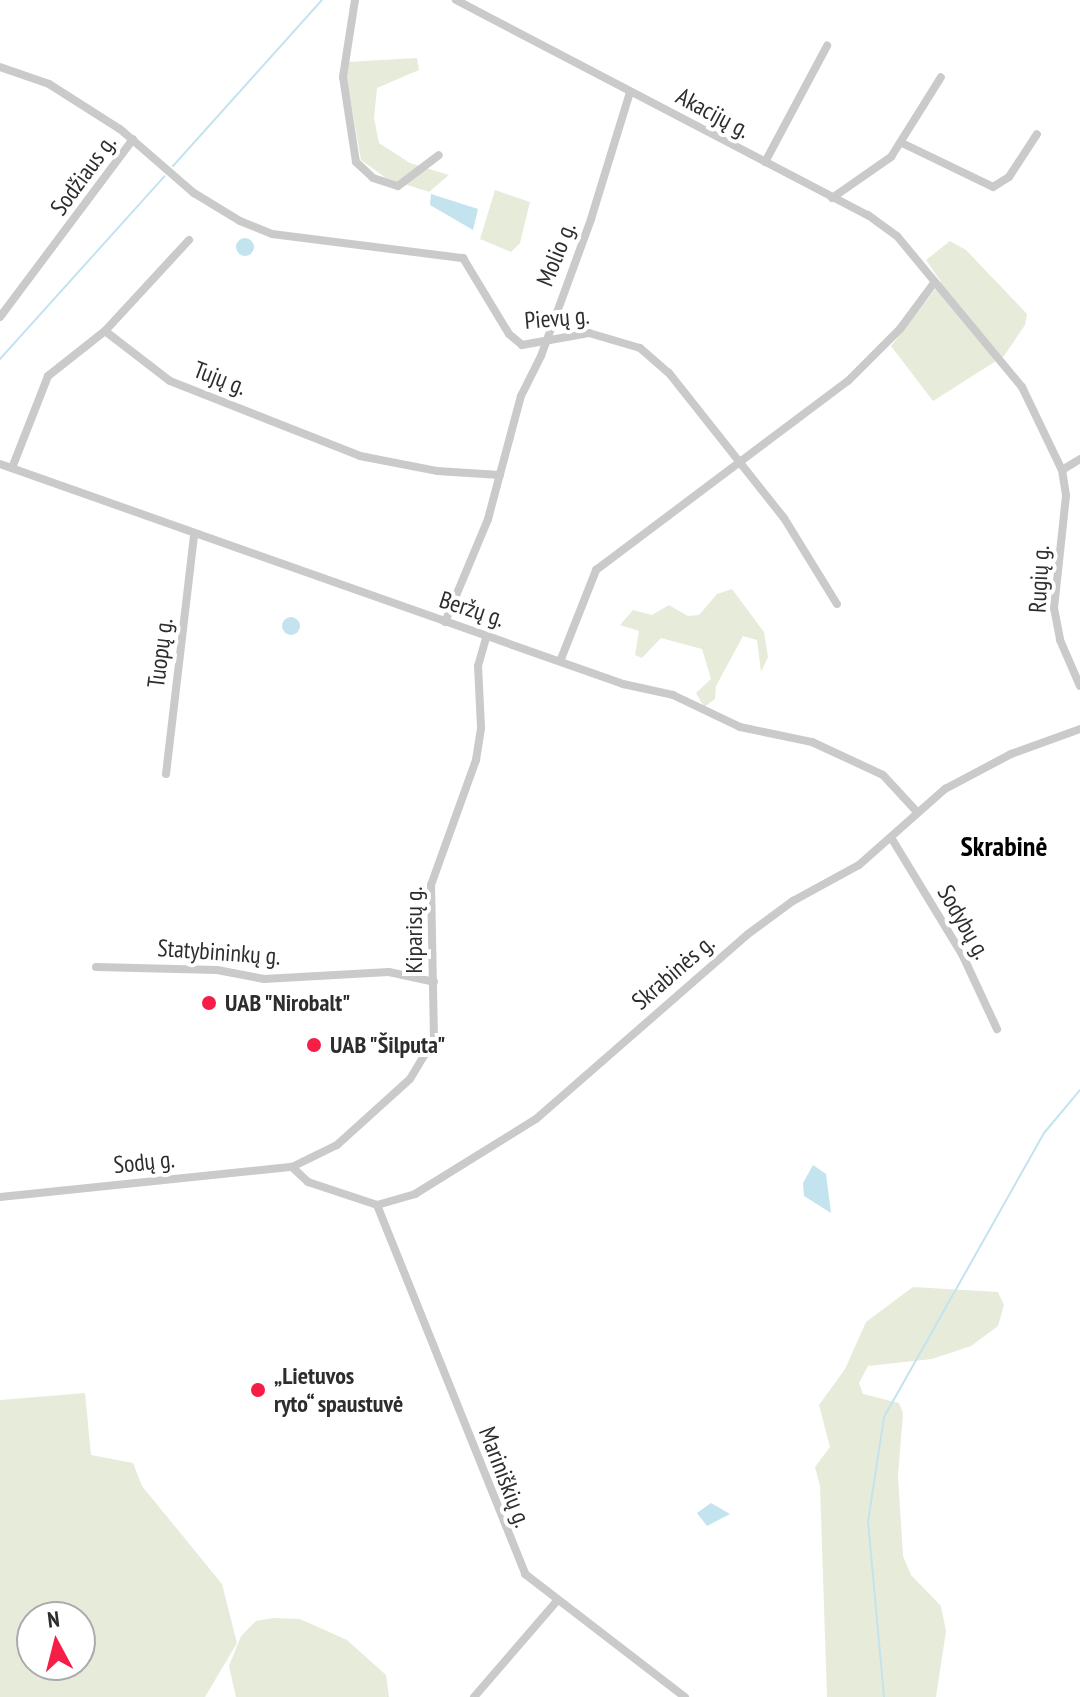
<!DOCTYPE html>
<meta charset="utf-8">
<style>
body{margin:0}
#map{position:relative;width:1080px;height:1697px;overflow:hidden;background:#fff;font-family:"PT Sans Narrow",sans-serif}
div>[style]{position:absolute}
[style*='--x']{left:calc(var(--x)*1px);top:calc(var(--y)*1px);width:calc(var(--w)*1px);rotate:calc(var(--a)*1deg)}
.green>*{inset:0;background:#e6ecd9}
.water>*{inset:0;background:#c3e3ef}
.round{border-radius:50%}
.stream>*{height:2px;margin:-1px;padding:0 1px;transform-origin:1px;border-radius:1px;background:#c3e3ef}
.minor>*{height:8px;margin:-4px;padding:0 4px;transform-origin:4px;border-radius:4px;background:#cacaca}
.dots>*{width:22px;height:22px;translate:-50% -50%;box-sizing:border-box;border:4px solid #fff;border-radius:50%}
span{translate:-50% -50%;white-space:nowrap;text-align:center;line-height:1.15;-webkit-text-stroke:8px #fff;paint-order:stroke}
.street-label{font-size:24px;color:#2d2d2d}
.poi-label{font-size:24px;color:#2d2d2d;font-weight:700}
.left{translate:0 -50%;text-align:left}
.quarter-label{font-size:28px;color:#000;font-weight:700}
.north{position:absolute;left:16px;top:1601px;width:80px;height:80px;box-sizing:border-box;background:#fff;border:2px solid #ababab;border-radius:50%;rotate:353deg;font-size:22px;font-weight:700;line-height:32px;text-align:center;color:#2d2d2d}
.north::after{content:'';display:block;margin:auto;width:28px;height:36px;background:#f61d47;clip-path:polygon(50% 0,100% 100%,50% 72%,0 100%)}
</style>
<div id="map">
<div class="green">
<i style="clip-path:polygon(417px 58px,419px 70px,377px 88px,374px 118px,379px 143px,410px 163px,449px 175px,429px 192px,386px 178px,361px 160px,346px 75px,347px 62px)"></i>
<i style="clip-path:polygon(495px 190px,530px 202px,520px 243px,511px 252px,480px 239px)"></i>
<i style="clip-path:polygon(950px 241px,966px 250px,1027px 314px,1025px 325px,1004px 356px,933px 401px,891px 346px,941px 282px,926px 260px)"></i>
<i style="clip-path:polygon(732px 589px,764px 632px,768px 657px,761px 672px,757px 640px,743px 636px,716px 686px,715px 699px,704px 707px,696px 693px,711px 679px,702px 649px,661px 638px,642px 658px,635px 655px,639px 631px,620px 625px,633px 610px,652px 615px,669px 605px,688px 616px,699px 615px,717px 594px)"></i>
<i style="clip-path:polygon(913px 1287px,998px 1292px,1004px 1305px,998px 1326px,971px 1346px,932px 1359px,868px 1366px,859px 1383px,863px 1394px,899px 1403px,903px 1413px,898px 1476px,903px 1556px,911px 1575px,941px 1606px,946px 1631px,936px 1697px,827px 1697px,820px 1486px,815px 1467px,830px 1447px,819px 1405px,845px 1369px,866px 1322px)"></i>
<i style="clip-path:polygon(evenodd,85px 1393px,91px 1455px,133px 1463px,142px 1486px,222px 1584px,237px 1643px,205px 1697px,0 1697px,0 1400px,85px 1393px,32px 1617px,80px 1617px,80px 1665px,32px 1665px,32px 1617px)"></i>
<i style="clip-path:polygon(273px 1618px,300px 1619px,347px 1640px,386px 1675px,389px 1697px,236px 1697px,229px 1666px,241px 1636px,256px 1621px)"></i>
</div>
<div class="water">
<i style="clip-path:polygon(431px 194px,478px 209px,473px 230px,430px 205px)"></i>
<i class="round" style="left:236px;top:238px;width:18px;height:18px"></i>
<i class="round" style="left:282px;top:617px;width:18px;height:18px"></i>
<i style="clip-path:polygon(813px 1165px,826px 1174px,831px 1213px,804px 1196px,803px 1183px)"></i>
<i style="clip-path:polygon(711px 1503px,730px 1514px,707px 1526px,697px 1513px)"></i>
</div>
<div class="stream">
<i style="--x:173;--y:166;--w:223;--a:-48.1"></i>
<i style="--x:0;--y:359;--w:246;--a:-48"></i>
<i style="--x:884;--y:1697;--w:176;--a:-95.2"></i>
<i style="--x:868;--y:1522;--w:106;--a:-81.3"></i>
<i style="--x:884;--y:1417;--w:326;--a:-60.6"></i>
<i style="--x:1044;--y:1133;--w:56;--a:-50.1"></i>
</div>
<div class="minor">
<i style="--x:355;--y:0;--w:78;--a:98.9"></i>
<i style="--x:343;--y:77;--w:86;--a:81.3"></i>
<i style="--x:356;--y:162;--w:23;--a:43"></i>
<i style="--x:373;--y:178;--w:26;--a:18"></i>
<i style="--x:398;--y:186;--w:51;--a:-37.1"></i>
<i style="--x:456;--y:0;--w:465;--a:27.6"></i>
<i style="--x:868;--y:215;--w:36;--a:36"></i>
<i style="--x:897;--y:236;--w:196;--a:50.4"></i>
<i style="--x:1022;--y:387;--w:92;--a:64.3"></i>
<i style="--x:1062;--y:470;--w:26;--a:81"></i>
<i style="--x:1066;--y:496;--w:113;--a:96.1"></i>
<i style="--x:1054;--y:608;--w:33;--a:79"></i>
<i style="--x:1060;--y:640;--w:50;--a:66.5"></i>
<i style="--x:0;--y:67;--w:52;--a:19.1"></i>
<i style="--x:49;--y:84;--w:84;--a:32.4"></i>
<i style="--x:120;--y:129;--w:98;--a:40.9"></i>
<i style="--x:194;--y:193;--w:54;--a:31.3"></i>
<i style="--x:240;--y:221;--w:35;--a:22"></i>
<i style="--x:272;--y:234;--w:193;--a:7.2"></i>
<i style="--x:463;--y:258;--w:89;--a:58.8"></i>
<i style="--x:509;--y:334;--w:17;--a:40"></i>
<i style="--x:522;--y:345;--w:68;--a:-10.2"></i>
<i style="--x:589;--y:333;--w:53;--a:16.4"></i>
<i style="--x:640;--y:348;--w:38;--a:41"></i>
<i style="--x:669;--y:373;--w:185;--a:51.6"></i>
<i style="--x:784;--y:518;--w:101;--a:58.4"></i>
<i style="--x:902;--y:143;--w:101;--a:25.8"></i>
<i style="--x:993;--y:187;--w:19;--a:-32"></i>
<i style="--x:1009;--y:177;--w:51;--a:-56.9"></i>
<i style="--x:765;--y:162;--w:132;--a:-61.9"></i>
<i style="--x:832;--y:198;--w:72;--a:-34.8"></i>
<i style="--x:891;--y:157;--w:94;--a:-58"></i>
<i style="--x:0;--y:317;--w:222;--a:-53.2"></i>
<i style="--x:105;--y:331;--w:124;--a:-47.3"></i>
<i style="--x:0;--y:464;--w:661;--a:19.45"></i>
<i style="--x:623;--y:684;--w:51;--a:12.4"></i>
<i style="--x:673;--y:695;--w:74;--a:25.5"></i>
<i style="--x:740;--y:727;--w:74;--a:11.8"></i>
<i style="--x:812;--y:742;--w:78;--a:24.9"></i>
<i style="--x:883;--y:775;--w:50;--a:47.4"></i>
<i style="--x:12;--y:468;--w:99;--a:-68.6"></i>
<i style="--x:48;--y:376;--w:73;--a:-38.3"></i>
<i style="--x:105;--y:331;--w:82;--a:37.6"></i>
<i style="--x:170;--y:381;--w:204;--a:21.5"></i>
<i style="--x:360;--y:456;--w:78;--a:11"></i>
<i style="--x:437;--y:471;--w:63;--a:3.6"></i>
<i style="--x:1062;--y:470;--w:21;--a:-31"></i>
<i style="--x:445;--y:622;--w:112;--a:-67.3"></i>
<i style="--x:488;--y:519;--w:127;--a:-75"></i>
<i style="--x:521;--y:396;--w:45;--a:-63.4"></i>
<i style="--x:541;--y:356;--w:146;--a:-69.9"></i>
<i style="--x:591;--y:219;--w:133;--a:-72.9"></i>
<i style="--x:561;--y:659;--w:96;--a:-68.5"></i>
<i style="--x:596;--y:570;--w:315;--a:-36.9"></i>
<i style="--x:848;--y:381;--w:74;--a:-45"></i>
<i style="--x:900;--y:329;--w:57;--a:-53.5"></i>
<i style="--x:166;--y:774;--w:240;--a:-83.3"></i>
<i style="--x:892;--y:839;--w:135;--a:58.7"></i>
<i style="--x:962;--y:954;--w:83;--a:65"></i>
<i style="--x:96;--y:967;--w:121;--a:1.4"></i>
<i style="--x:217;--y:970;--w:48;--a:10.8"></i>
<i style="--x:264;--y:979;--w:125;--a:-3.2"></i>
<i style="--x:389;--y:972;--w:46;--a:12.5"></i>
<i style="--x:292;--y:1167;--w:22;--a:43"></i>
<i style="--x:308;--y:1182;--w:73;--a:18.4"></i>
<i style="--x:377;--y:1205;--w:40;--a:-16"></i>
<i style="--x:415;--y:1194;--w:142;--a:-31.8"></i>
<i style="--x:536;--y:1119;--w:281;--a:-41.1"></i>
<i style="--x:748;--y:934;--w:56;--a:-36.3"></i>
<i style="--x:793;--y:901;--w:75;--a:-28.6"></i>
<i style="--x:859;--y:865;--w:115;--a:-41.5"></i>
<i style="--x:945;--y:789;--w:75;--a:-27.9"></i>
<i style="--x:1011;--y:754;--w:73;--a:-19.9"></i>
<i style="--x:0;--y:1197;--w:294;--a:-5.9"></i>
<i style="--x:292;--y:1167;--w:50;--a:-26.1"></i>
<i style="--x:337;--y:1145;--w:98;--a:-42.1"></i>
<i style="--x:410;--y:1079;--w:47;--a:-59"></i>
<i style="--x:434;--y:1039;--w:154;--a:-91.1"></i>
<i style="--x:431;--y:885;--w:133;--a:-70.2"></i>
<i style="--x:476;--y:760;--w:33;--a:-81"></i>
<i style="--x:481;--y:727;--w:61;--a:-92.8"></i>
<i style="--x:478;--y:666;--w:32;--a:-74"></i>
<i style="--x:377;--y:1205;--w:398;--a:68.1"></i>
<i style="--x:525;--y:1574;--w:202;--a:37.6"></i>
<i style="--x:474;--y:1697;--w:127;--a:-49.2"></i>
</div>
<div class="dots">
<i style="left:209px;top:1003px;background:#f61d47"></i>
<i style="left:314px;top:1045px;background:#f61d47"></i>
<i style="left:258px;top:1390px;background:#f61d47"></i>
</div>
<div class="street-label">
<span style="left:713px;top:113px;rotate:28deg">Akacijų g.</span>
<span style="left:83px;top:175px;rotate:-54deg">Sodžiaus g.</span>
<span style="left:556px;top:254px;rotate:-68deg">Molio g.</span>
<span style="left:557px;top:318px;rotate:-5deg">Pievų g.</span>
<span style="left:220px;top:378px;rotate:21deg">Tujų g.</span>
<span style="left:1039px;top:579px;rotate:-87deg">Rugių g.</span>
<span style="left:472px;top:609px;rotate:18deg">Beržų g.</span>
<span style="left:160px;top:653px;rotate:-83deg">Tuopų g.</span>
<span style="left:964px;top:922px;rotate:60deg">Sodybų g.</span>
<span style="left:414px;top:930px;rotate:-90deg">Kiparisų g.</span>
<span style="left:219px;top:952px;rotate:4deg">Statybininkų g.</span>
<span style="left:673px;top:972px;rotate:-41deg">Skrabinės g.</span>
<span style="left:144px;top:1162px;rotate:-6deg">Sodų g.</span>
<span style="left:505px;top:1477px;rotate:69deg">Mariniškių g.</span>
</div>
<div class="poi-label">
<span class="left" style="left:225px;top:1003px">UAB "Nirobalt"</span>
<span class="left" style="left:330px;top:1045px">UAB "Šilputa"</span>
<span class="left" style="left:274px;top:1390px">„Lietuvos<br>ryto“ spaustuvė</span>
</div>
<div class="quarter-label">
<span style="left:1004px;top:846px">Skrabinė</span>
</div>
<div class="north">N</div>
</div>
